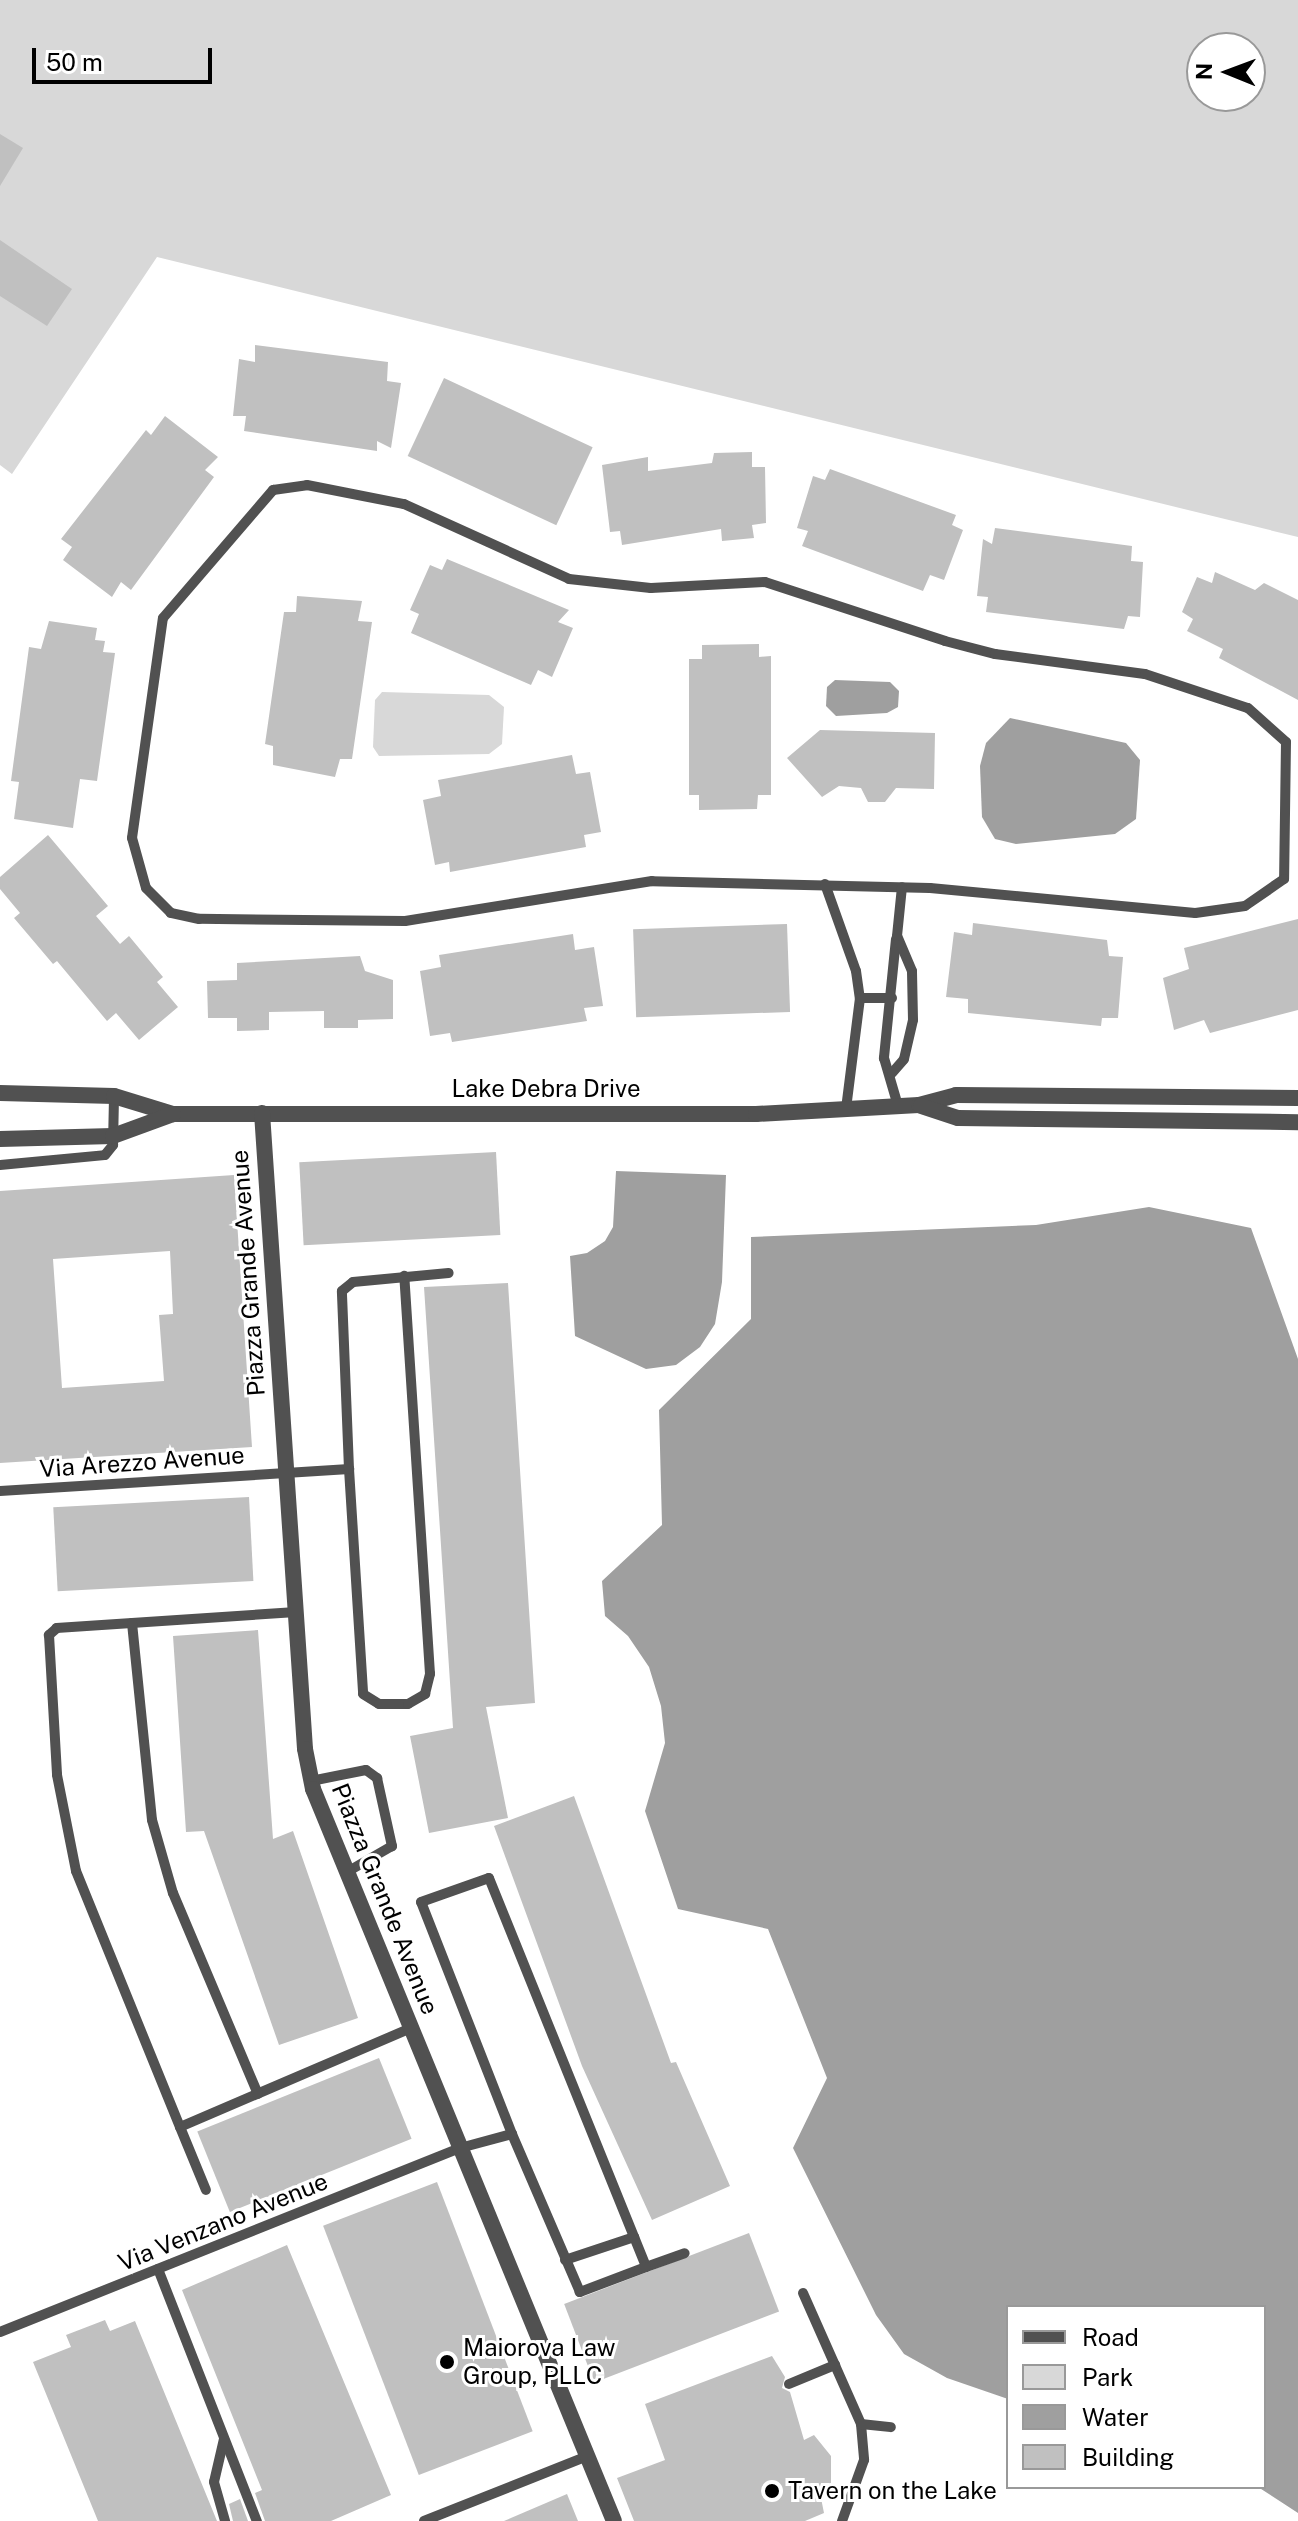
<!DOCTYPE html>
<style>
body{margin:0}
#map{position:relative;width:1298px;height:2521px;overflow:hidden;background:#fff;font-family:"Public Sans",sans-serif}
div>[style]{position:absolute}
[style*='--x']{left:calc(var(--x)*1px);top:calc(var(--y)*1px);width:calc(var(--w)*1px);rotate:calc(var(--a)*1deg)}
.green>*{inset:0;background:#d8d8d8}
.water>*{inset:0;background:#9f9f9f}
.building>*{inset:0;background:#c0c0c0;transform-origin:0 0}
.service>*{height:10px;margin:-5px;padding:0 5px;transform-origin:5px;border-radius:5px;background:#515151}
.minor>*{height:16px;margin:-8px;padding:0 8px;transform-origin:8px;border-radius:8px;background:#515151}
.dots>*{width:22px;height:22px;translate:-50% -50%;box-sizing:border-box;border:4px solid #fff;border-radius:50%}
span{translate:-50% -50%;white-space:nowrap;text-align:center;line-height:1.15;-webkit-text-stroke:6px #fff;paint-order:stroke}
.street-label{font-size:24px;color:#000}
.poi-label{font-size:24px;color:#000}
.left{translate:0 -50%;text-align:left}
.legend{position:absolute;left:1006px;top:2305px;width:260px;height:184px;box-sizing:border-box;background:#fff;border:2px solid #999;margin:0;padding:10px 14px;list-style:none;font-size:24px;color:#000}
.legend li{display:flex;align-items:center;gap:16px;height:40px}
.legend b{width:40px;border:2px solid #999}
.north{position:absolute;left:1186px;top:32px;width:80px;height:80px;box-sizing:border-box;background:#fff;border:2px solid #999;border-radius:50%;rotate:271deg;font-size:22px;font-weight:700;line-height:32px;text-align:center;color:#000}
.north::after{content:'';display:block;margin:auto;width:28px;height:36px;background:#000;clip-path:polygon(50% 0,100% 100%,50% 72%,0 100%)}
.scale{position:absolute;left:32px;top:48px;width:180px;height:36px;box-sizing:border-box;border:4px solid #000;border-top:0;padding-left:10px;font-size:24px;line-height:28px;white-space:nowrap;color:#000;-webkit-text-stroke:6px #fff;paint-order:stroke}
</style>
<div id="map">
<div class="green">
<i style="clip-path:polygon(evenodd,0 0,1298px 0,1298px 537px,157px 257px,12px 474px,0 465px,0 0,1202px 48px,1250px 48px,1250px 96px,1202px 96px,1202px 48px)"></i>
<i style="clip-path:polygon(382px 692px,489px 695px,504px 707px,502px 744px,489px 754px,379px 756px,373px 747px,375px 700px)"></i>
</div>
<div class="water">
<i style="clip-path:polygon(835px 680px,890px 682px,899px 691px,898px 707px,887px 713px,836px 716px,826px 706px,827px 687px)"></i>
<i style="clip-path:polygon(1010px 718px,1126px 743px,1140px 760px,1136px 819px,1115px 834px,1016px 844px,995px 839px,982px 817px,980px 766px,986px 743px)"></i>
<i style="clip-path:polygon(616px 1171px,726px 1175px,722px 1282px,715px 1324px,700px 1347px,676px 1365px,646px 1369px,575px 1336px,570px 1256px,587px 1253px,605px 1241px,613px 1227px)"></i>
<i style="clip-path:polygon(1149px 1207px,1251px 1228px,1298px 1359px,1298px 2513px,1258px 2487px,1264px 2487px,1264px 2307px,1008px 2307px,1008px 2399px,947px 2378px,904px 2354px,876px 2315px,793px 2148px,827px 2078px,768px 1929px,678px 1909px,645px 1811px,665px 1743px,661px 1706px,649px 1667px,628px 1636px,605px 1616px,602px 1581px,662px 1525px,659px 1410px,751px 1319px,751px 1237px,1036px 1225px)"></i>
</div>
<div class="building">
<i style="clip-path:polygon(0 134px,23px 148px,0 186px)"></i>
<i style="clip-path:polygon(0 240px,72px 289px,47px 326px,0 296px)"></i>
<i style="clip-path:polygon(255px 345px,388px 362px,387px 381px,401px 383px,391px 448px,377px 441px,377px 451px,244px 431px,246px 416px,233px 416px,239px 359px,255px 362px)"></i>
<i style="left:444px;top:378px;width:164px;height:86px;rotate:25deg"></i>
<i style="clip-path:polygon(165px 416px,218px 457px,205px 470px,214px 477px,131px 590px,121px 582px,112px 597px,63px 560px,72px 547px,61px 539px,146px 430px,151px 435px)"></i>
<i style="clip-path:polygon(752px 452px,752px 467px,765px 467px,766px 523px,752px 525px,754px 538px,722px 541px,721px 529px,622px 545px,620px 531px,610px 532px,602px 465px,648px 457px,648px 471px,712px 463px,714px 453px)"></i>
<i style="clip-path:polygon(830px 469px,956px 515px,952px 525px,963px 530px,944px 580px,930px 575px,923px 591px,802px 546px,808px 531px,797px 528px,813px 476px,825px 480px)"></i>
<i style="clip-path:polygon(995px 528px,1132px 546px,1131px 561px,1143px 562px,1140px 617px,1128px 616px,1124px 629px,986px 612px,988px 597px,977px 596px,983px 539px,992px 544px)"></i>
<i style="clip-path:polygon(447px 559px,569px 610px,558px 622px,573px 628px,552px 677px,538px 670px,531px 685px,411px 633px,419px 614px,410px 610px,430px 565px,442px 570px)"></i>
<i style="clip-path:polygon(1215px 572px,1255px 590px,1264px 583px,1298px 600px,1298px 700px,1219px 658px,1223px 649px,1187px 631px,1193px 619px,1182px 612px,1197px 577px,1212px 583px)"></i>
<i style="clip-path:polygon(297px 596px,362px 601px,358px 621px,372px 622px,352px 759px,340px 759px,335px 777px,273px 765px,273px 746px,265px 744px,284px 612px,296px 612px)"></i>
<i style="clip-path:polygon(49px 621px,97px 628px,95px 640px,105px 641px,103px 652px,115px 653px,97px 781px,80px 779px,73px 828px,14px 819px,19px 782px,11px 781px,29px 647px,41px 649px)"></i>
<i style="clip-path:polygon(759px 644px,759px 657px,771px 656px,771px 795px,758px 795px,757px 809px,699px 810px,699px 795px,689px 795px,689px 659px,702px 659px,702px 645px)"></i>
<i style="clip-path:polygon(820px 730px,935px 733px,934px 789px,896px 788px,885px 802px,868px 802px,861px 788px,839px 786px,822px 797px,787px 758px)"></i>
<i style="clip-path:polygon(572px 755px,576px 774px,590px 772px,601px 832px,584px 835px,586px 847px,450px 872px,449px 862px,435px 865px,423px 800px,441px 796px,438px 780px)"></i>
<i style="clip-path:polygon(48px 835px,108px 906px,96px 916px,120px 944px,129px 936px,163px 977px,157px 982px,178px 1007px,139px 1040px,116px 1013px,107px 1021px,57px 961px,53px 964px,14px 918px,20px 913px,0 889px,0 877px)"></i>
<i style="clip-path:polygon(1298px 919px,1298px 1010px,1210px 1033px,1204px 1020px,1174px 1030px,1163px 978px,1189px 969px,1184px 948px)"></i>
<i style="clip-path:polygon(973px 923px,1107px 940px,1109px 956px,1123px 957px,1118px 1018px,1102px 1018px,1101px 1026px,968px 1013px,968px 999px,946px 997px,954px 932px,972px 935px)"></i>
<i style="left:787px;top:924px;width:88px;height:154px;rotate:88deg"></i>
<i style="clip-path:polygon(573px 934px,575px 950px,594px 947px,603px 1006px,584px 1008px,587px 1021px,452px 1042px,450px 1033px,430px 1036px,420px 971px,441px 967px,439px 955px)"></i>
<i style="clip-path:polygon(360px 956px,365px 971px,393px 980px,393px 1019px,358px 1020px,358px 1028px,324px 1028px,324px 1011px,269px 1012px,269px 1030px,237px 1031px,237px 1018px,208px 1018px,207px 981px,237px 980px,237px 963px)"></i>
<i style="left:496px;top:1152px;width:83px;height:197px;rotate:87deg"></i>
<i style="clip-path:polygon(evenodd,234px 1175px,252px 1447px,0 1463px,0 1191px,234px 1175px,170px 1251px,173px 1314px,159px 1315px,164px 1381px,62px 1388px,53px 1259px,170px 1251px)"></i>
<i style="clip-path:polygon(508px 1283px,535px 1703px,486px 1707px,508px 1818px,429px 1833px,410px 1736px,453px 1728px,424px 1287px)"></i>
<i style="left:249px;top:1497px;width:84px;height:196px;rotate:87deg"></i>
<i style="clip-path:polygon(258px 1630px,273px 1839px,293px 1831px,358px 2018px,279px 2045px,204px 1831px,186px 1832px,173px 1636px)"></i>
<i style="clip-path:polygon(574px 1796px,671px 2063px,676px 2062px,730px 2186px,652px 2220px,582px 2066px,494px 1826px)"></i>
<i style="left:379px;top:2058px;width:87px;height:196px;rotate:68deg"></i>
<i style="left:437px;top:2182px;width:267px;height:122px;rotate:69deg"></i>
<i style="left:749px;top:2233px;width:84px;height:198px;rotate:69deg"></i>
<i style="clip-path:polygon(287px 2245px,391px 2495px,331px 2521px,265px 2521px,255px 2493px,262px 2490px,182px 2290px)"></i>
<i style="clip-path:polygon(105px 2320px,110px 2331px,135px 2321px,217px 2521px,98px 2521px,33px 2362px,71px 2347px,66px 2335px)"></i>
<i style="clip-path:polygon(772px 2356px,785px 2377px,782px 2388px,790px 2392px,804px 2440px,814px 2435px,831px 2456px,831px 2483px,819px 2488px,824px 2513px,805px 2521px,634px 2521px,617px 2478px,665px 2460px,645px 2404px)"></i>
<i style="clip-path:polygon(567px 2494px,578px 2521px,504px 2521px)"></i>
<i style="clip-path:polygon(240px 2499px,248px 2521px,233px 2521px,229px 2504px)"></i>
</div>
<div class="service">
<i style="--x:307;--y:485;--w:99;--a:11.1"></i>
<i style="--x:404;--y:504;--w:181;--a:24.4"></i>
<i style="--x:569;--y:579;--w:82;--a:6.3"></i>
<i style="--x:651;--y:588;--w:114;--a:-3"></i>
<i style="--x:765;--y:582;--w:189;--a:18.1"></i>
<i style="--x:945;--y:641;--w:52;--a:14.6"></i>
<i style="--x:995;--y:654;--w:151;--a:7.6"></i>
<i style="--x:1145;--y:674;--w:108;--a:18.3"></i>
<i style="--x:1248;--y:708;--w:51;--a:41.8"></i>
<i style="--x:1286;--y:742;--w:137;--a:90.8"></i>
<i style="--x:1284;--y:879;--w:47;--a:145.3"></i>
<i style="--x:1245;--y:906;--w:50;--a:172"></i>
<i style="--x:1195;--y:913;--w:266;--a:-174.6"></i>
<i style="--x:930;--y:888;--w:278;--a:-178.6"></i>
<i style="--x:652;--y:881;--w:250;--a:170.8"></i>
<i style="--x:405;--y:921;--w:206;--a:-179.4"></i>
<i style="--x:199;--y:919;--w:29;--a:-168"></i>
<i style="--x:171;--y:913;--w:35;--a:-135"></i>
<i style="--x:146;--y:888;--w:52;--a:-105.6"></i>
<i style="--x:132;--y:838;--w:222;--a:-82"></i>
<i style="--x:163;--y:618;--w:169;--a:-49.3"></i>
<i style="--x:273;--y:490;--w:34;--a:-8"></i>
<i style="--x:825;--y:884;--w:92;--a:70.4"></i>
<i style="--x:856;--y:971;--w:27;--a:82"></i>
<i style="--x:860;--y:998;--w:112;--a:97.2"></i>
<i style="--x:896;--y:939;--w:120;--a:95.8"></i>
<i style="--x:884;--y:1058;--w:50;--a:73.7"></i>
<i style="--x:860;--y:998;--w:32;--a:0"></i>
<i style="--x:892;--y:1073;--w:18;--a:-49"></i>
<i style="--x:904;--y:1059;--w:40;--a:-77"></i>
<i style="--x:913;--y:1020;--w:49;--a:-91.2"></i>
<i style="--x:912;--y:971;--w:38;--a:-113"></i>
<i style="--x:897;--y:936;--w:49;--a:-84.2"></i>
<i style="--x:0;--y:1165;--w:105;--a:-5.4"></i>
<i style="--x:105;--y:1155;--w:13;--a:-51"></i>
<i style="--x:113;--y:1145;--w:49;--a:-88.8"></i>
<i style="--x:349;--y:1469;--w:225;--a:86.4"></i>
<i style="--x:363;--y:1694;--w:19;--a:32"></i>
<i style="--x:379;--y:1704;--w:29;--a:0"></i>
<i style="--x:408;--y:1704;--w:20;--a:-30"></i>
<i style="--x:425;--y:1694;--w:21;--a:-76"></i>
<i style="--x:430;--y:1674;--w:399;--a:-93.7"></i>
<i style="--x:0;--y:1491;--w:350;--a:-3.6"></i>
<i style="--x:349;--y:1469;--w:178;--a:-92.3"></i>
<i style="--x:342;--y:1291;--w:14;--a:-39"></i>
<i style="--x:353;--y:1282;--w:96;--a:-5.4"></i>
<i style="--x:296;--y:1612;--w:240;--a:176.2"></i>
<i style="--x:57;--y:1628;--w:11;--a:139"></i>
<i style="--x:49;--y:1635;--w:140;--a:86.7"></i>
<i style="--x:57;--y:1775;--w:98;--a:78.8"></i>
<i style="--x:76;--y:1871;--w:276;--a:67.9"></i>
<i style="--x:180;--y:2127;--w:251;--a:-23.2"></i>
<i style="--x:132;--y:1623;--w:198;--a:84.2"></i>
<i style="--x:152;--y:1820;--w:76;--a:74"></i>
<i style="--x:173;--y:1893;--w:218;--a:67.1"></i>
<i style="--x:311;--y:1781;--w:56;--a:-11.3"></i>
<i style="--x:366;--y:1770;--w:14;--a:36"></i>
<i style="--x:377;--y:1778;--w:70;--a:77.6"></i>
<i style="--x:392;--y:1846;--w:52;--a:150"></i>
<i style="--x:180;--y:2127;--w:68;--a:67.6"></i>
<i style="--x:565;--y:2260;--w:73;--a:-18.4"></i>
<i style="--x:646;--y:2267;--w:41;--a:-19.7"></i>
<i style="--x:158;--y:2269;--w:271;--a:68.6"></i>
<i style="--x:803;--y:2293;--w:143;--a:66.1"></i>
<i style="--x:861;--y:2424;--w:36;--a:85"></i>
<i style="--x:864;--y:2460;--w:65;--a:109.8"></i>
<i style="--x:0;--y:2332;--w:495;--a:-21.8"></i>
<i style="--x:460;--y:2148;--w:54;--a:-15.1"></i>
<i style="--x:512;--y:2134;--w:249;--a:-111.4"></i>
<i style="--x:421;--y:1902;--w:72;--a:-19.4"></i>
<i style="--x:489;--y:1878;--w:419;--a:68"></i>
<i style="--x:646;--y:2267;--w:71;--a:159.3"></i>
<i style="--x:580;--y:2292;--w:172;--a:-113.3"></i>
<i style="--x:789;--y:2384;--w:50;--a:-22.4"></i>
<i style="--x:861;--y:2424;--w:30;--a:6"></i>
<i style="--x:224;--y:2439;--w:44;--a:103.1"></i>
<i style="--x:214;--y:2482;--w:41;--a:74.2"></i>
<i style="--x:424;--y:2521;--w:175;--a:-21.7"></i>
</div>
<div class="minor">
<i style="--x:0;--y:1093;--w:114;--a:1.5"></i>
<i style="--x:114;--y:1096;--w:62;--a:17"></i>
<i style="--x:173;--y:1114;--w:583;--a:0"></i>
<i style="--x:756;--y:1114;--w:163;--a:-3.2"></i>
<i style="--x:919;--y:1105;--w:38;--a:-15"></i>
<i style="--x:956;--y:1095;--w:342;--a:0.5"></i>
<i style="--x:921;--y:1106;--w:39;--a:18"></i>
<i style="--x:958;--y:1118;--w:340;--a:0.7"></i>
<i style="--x:262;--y:1113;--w:637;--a:86.13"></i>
<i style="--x:305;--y:1749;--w:41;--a:78.7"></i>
<i style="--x:313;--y:1789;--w:791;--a:67.65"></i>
<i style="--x:0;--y:1139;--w:113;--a:-1.5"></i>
<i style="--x:113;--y:1136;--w:64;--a:-20.1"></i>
</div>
<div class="dots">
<i style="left:447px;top:2362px;background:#000"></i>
<i style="left:772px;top:2491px;background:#000"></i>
</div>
<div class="street-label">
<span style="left:546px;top:1089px">Lake Debra Drive</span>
<span style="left:248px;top:1273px;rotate:-94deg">Piazza Grande Avenue</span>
<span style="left:142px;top:1462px;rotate:-4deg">Via Arezzo Avenue</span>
<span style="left:385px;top:1899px;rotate:68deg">Piazza Grande Avenue</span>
<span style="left:223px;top:2222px;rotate:-22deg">Via Venzano Avenue</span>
</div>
<div class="poi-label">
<span class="left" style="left:463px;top:2362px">Maiorova Law<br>Group, PLLC</span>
<span class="left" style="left:788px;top:2491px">Tavern on the Lake</span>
</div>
<ul class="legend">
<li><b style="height:10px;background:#515151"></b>Road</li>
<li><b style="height:22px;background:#d8d8d8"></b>Park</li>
<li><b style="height:22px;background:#9f9f9f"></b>Water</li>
<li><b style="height:22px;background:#c0c0c0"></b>Building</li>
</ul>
<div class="north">N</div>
<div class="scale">50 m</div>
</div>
